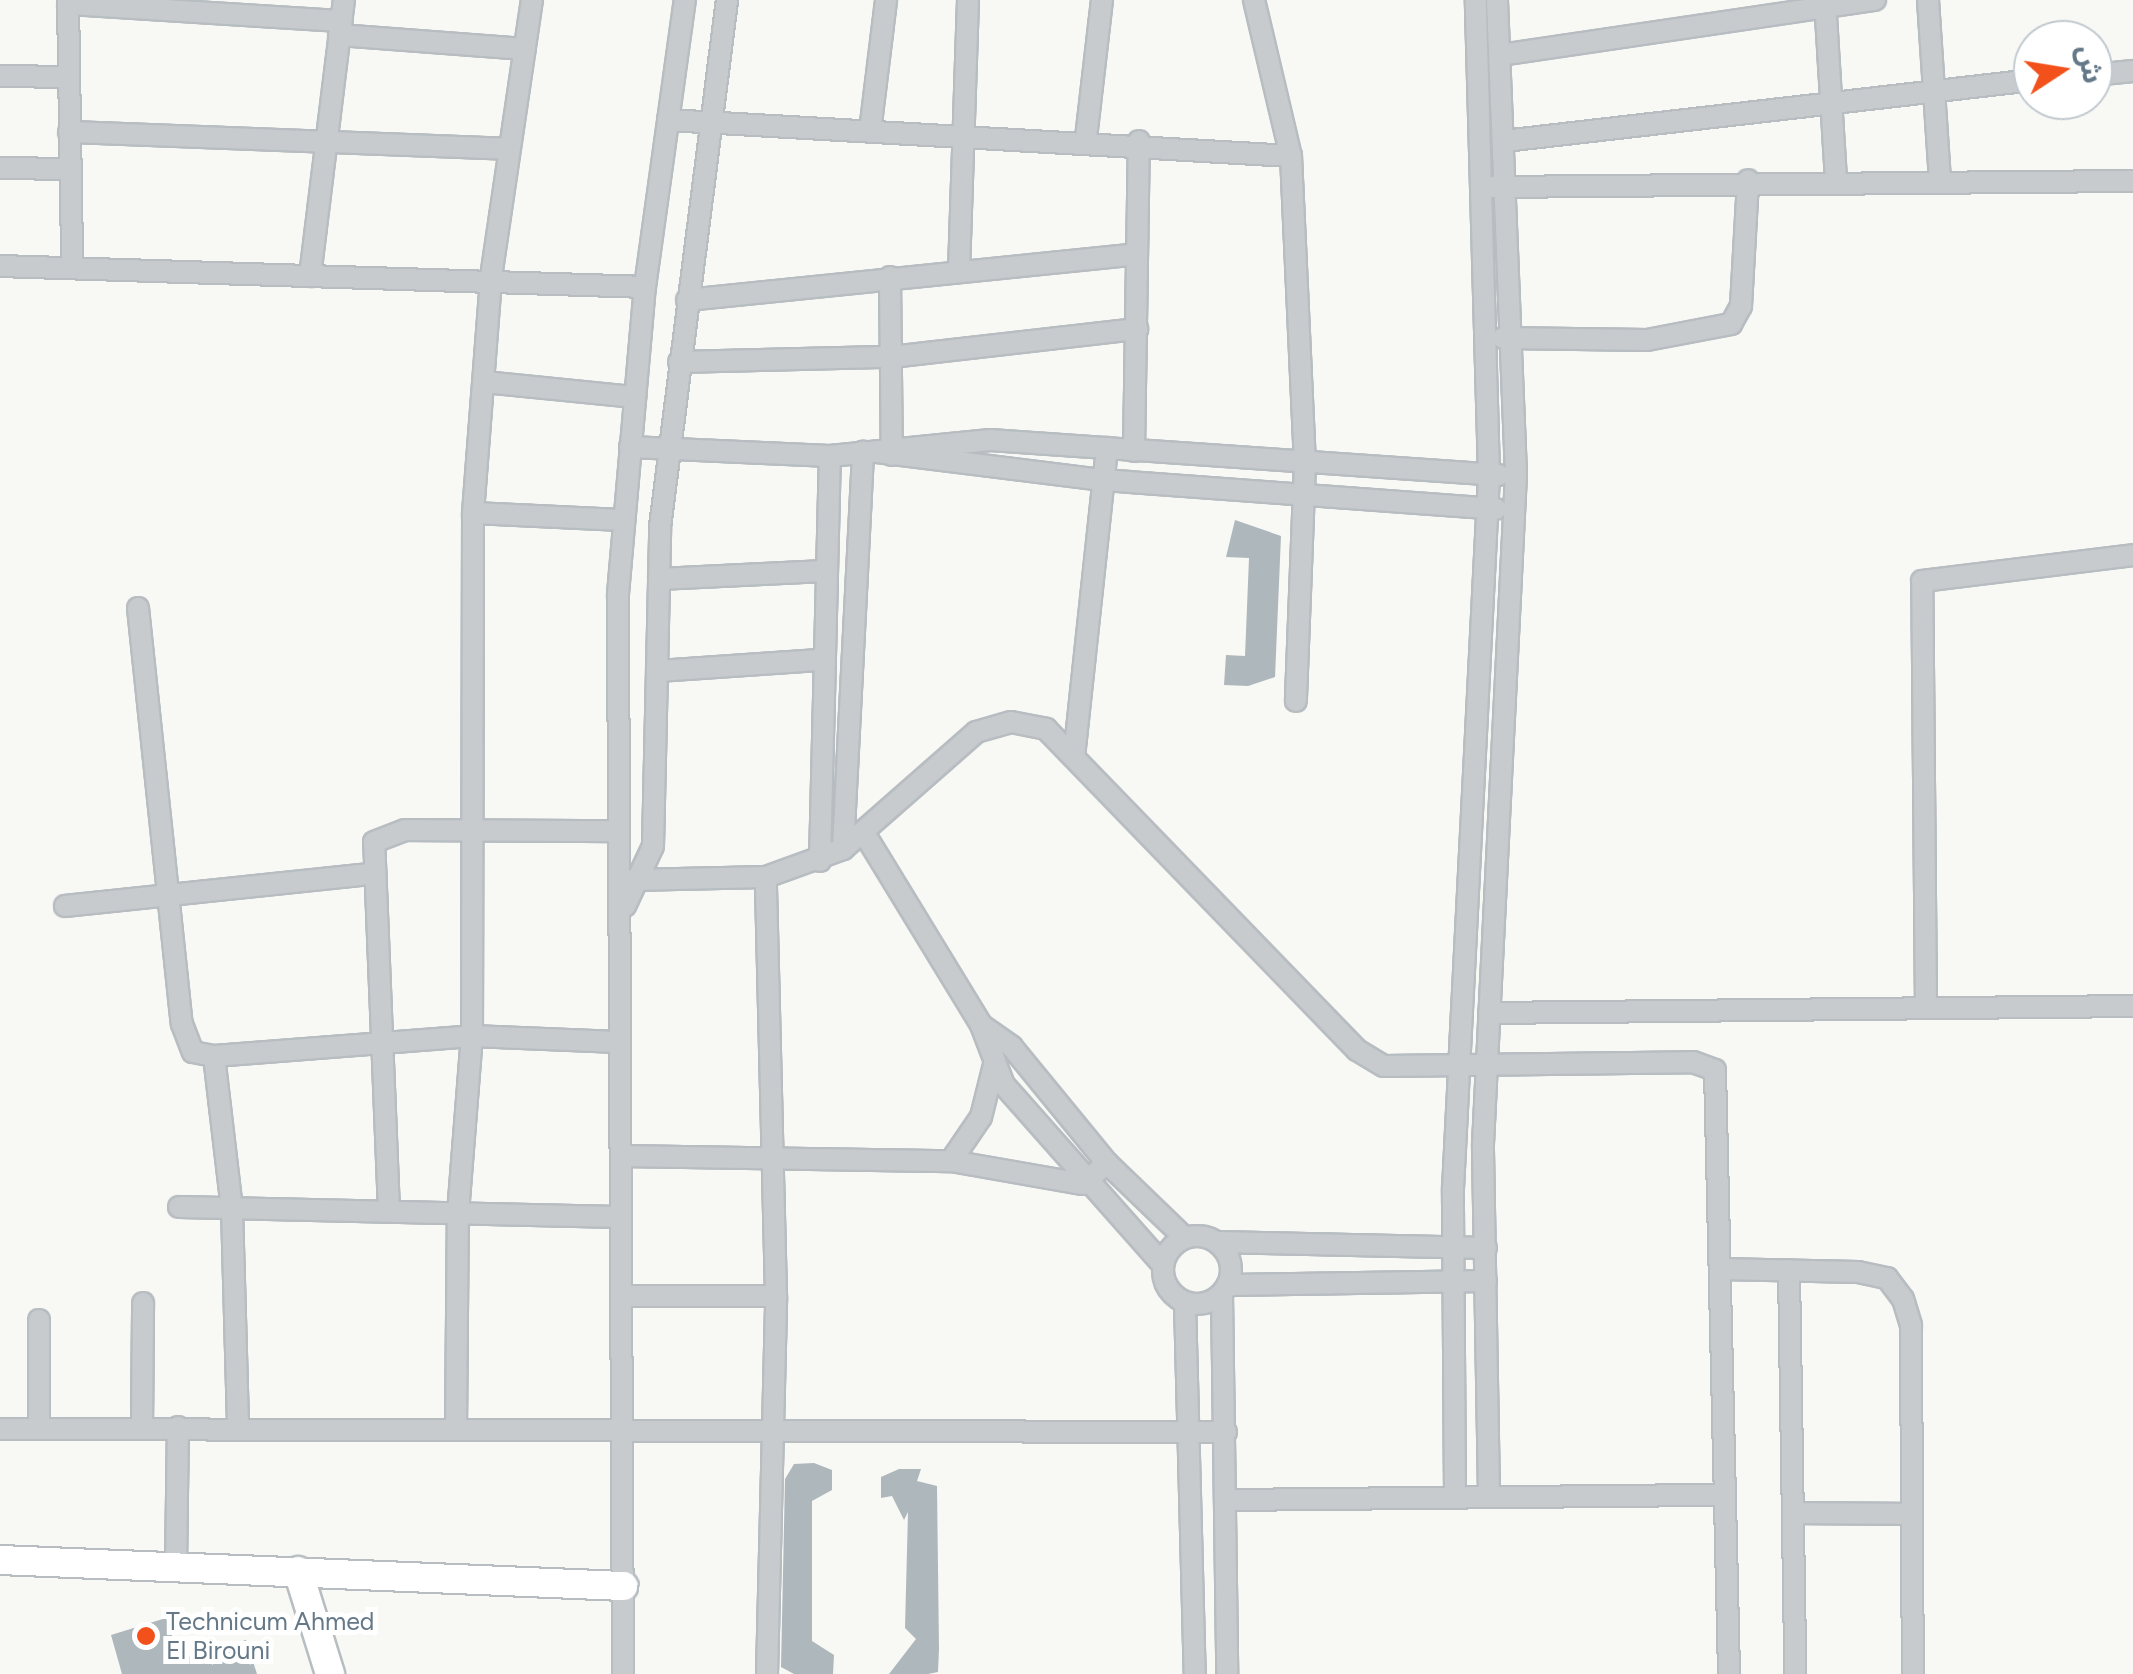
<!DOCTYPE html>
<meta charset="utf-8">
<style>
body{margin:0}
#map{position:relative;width:2133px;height:1674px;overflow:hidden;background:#f8f8f5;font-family:Figtree,"Noto Sans Arabic",sans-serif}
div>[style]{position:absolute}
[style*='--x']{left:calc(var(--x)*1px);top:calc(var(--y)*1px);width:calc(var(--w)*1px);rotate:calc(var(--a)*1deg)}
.building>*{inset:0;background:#aeb7bc}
.roads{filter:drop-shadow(2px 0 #b7bdc1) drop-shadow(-2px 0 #b7bdc1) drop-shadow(0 2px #b7bdc1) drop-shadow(0 -2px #b7bdc1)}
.street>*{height:20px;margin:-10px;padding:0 10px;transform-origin:10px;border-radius:10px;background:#c7cbce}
.street>.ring{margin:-10px;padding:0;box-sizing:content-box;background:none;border:20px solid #c7cbce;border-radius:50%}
.secondary>*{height:28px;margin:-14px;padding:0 14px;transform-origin:14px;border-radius:14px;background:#fff}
.dots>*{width:28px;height:28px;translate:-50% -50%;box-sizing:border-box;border:5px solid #fff;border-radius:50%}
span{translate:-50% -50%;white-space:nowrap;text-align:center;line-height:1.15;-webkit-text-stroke:10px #fff;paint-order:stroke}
.poi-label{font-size:25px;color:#647888}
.left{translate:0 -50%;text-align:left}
.north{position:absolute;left:2013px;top:20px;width:100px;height:100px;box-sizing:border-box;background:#fff;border:2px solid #c1c9cf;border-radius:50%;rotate:78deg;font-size:28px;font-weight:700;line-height:40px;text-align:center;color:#647888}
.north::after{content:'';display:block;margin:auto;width:35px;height:45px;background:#f2511b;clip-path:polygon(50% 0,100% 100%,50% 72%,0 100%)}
</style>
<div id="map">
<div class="building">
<i style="clip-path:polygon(1235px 520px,1281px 536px,1275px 677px,1248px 686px,1224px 685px,1226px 655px,1245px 656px,1249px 558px,1226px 557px)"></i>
<i style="clip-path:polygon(814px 1463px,832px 1470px,832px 1490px,812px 1501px,812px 1641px,834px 1655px,833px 1674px,794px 1674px,781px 1667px,785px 1479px,794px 1464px)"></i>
<i style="clip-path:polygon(899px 1469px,921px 1469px,917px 1481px,937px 1486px,939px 1649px,938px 1672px,928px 1674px,889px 1674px,916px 1639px,905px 1628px,908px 1512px,904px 1520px,892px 1496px,881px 1498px,881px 1477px)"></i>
<i style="clip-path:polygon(166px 1618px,180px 1659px,246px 1640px,257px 1674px,122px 1674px,111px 1635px)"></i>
</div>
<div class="roads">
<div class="street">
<i style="--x:68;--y:0;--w:267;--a:89.1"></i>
<i style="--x:1254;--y:0;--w:160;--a:76.7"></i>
<i style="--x:1291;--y:156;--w:307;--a:87.4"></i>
<i style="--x:1305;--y:463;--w:238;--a:92.2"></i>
<i style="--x:1825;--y:0;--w:178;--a:86.5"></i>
<i style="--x:1928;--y:0;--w:179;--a:86.2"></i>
<i style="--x:68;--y:4;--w:274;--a:3.6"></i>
<i style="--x:339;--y:35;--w:186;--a:4.3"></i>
<i style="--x:1501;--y:55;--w:378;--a:-8.4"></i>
<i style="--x:2093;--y:75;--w:40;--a:-5.7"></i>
<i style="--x:0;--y:76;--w:68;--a:0.8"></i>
<i style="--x:668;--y:120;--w:624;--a:3.31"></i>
<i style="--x:870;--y:131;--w:132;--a:-83"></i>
<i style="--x:69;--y:132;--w:440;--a:2.2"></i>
<i style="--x:1086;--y:138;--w:139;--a:-83.4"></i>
<i style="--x:1504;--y:141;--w:533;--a:-6.58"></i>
<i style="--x:0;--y:168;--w:68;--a:0.8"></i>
<i style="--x:1493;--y:187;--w:640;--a:-0.54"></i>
<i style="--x:0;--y:266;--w:645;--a:1.86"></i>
<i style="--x:959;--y:271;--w:271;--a:-88.1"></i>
<i style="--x:310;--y:276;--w:278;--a:-83"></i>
<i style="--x:890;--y:277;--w:178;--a:89.4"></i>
<i style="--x:687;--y:300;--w:452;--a:-5.8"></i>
<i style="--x:1503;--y:338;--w:144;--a:0.8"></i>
<i style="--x:1647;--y:340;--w:86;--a:-10.8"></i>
<i style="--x:1731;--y:324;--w:21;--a:-61"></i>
<i style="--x:1741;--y:306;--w:126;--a:-86.8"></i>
<i style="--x:679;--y:362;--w:212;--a:-1.4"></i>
<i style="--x:891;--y:357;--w:248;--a:-6.5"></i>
<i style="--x:484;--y:382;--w:152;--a:5.7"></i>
<i style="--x:630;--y:447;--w:200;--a:2.6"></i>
<i style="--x:830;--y:456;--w:161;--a:-5.7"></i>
<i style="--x:990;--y:440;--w:510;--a:3.93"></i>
<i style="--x:1134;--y:451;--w:310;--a:-89.1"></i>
<i style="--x:877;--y:452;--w:228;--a:7.1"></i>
<i style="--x:1103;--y:480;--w:394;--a:4.2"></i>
<i style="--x:473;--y:513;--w:149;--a:2.7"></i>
<i style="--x:659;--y:579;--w:166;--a:-2.8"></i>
<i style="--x:138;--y:608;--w:418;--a:84"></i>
<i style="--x:182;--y:1024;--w:30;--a:69"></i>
<i style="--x:193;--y:1052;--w:21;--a:11"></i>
<i style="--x:214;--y:1056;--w:154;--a:83.3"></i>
<i style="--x:232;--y:1209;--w:218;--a:88.4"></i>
<i style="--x:657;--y:671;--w:163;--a:-3.9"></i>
<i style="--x:1074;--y:757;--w:311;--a:-83.9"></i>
<i style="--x:864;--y:833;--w:225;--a:58.6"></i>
<i style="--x:981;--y:1025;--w:64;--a:69"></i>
<i style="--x:1004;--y:1085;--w:240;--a:48.5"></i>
<i style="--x:843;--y:849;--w:398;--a:-87.1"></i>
<i style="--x:820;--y:861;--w:405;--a:-88.6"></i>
<i style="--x:633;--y:880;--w:133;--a:-1.3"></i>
<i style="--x:65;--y:906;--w:306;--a:-6"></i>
<i style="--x:625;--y:906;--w:66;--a:-65"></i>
<i style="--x:653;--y:846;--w:319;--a:-88.7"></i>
<i style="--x:660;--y:527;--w:531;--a:-82.75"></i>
<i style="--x:1926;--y:1008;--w:427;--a:-90.5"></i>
<i style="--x:1922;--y:581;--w:213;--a:-7"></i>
<i style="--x:1489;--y:1013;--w:644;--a:-0.62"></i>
<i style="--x:981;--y:1025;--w:38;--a:35"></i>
<i style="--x:1012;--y:1047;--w:150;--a:50.7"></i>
<i style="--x:1107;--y:1163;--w:108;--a:43.9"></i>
<i style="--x:214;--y:1056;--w:259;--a:-4.4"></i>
<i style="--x:472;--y:1036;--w:146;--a:2.4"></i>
<i style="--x:621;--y:1156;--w:330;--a:0.9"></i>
<i style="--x:951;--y:1161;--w:134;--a:9.9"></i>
<i style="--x:1083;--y:1184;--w:32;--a:-41"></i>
<i style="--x:951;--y:1161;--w:53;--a:-55.7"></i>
<i style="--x:981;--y:1117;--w:58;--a:-76"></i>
<i style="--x:179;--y:1207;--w:441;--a:1.3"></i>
<i style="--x:389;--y:1211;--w:369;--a:-92.3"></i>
<i style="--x:374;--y:842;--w:33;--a:-21"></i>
<i style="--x:405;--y:830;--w:213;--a:0.3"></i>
<i class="ring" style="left:1163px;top:1236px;width:48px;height:48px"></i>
<i style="--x:1218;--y:1242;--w:268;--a:1.3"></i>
<i style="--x:1721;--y:1269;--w:137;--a:1.3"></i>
<i style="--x:1858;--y:1272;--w:30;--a:12"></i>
<i style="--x:1887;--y:1278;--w:26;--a:53"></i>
<i style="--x:1903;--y:1299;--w:28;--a:73"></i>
<i style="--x:1911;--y:1326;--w:348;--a:89.7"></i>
<i style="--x:1789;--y:1270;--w:404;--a:89.1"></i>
<i style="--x:1229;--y:1285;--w:257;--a:-0.9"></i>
<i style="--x:1222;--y:1295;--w:379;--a:89.2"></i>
<i style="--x:623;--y:1296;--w:153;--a:0"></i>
<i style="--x:1185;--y:1303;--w:371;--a:88.5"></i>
<i style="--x:39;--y:1320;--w:109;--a:90"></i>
<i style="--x:142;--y:1428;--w:125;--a:-89.5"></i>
<i style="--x:0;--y:1429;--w:1226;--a:0.14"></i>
<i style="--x:456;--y:1429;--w:216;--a:-89.5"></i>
<i style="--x:458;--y:1213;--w:178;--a:-85.5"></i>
<i style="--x:472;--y:1036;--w:523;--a:-89.89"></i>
<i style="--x:473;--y:513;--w:237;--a:-85.6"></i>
<i style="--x:491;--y:277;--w:280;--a:-81.6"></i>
<i style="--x:1455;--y:1494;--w:305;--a:-90.4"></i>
<i style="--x:1453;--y:1189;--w:715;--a:-87.11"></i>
<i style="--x:1489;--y:475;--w:475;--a:-91.6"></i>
<i style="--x:1489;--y:1494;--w:350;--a:-91"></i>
<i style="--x:1483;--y:1144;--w:671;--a:-87.18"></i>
<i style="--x:1516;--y:474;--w:474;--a:-92.3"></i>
<i style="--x:1228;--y:1500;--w:494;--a:-0.6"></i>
<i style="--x:1796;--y:1513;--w:116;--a:0.5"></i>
<i style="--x:176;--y:1566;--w:139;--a:-89.2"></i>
<i style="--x:623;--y:1674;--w:1080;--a:-90.27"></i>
<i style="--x:618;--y:594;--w:308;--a:-85"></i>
<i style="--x:645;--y:287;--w:290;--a:-82.1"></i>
<i style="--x:767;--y:1674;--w:378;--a:-88.6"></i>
<i style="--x:776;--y:1296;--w:419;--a:-91.4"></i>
<i style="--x:766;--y:877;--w:82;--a:-20"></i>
<i style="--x:843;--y:849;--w:177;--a:-41.3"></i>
<i style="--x:976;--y:732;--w:36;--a:-16"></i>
<i style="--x:1011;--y:722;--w:36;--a:11"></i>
<i style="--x:1046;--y:729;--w:447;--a:45.9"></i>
<i style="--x:1357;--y:1050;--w:31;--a:31"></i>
<i style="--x:1384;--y:1066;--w:309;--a:-0.7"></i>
<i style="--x:1693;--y:1062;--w:23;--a:20"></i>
<i style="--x:1715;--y:1070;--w:604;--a:88.67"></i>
</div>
<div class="secondary">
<i style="--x:0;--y:1560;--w:624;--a:2.39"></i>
<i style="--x:298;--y:1571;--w:108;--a:72.7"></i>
</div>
</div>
<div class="dots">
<i style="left:146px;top:1636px;background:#f2511b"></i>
</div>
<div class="poi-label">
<span class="left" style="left:166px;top:1636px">Technicum Ahmed<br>El Birouni</span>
</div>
<div class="north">ش</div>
</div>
